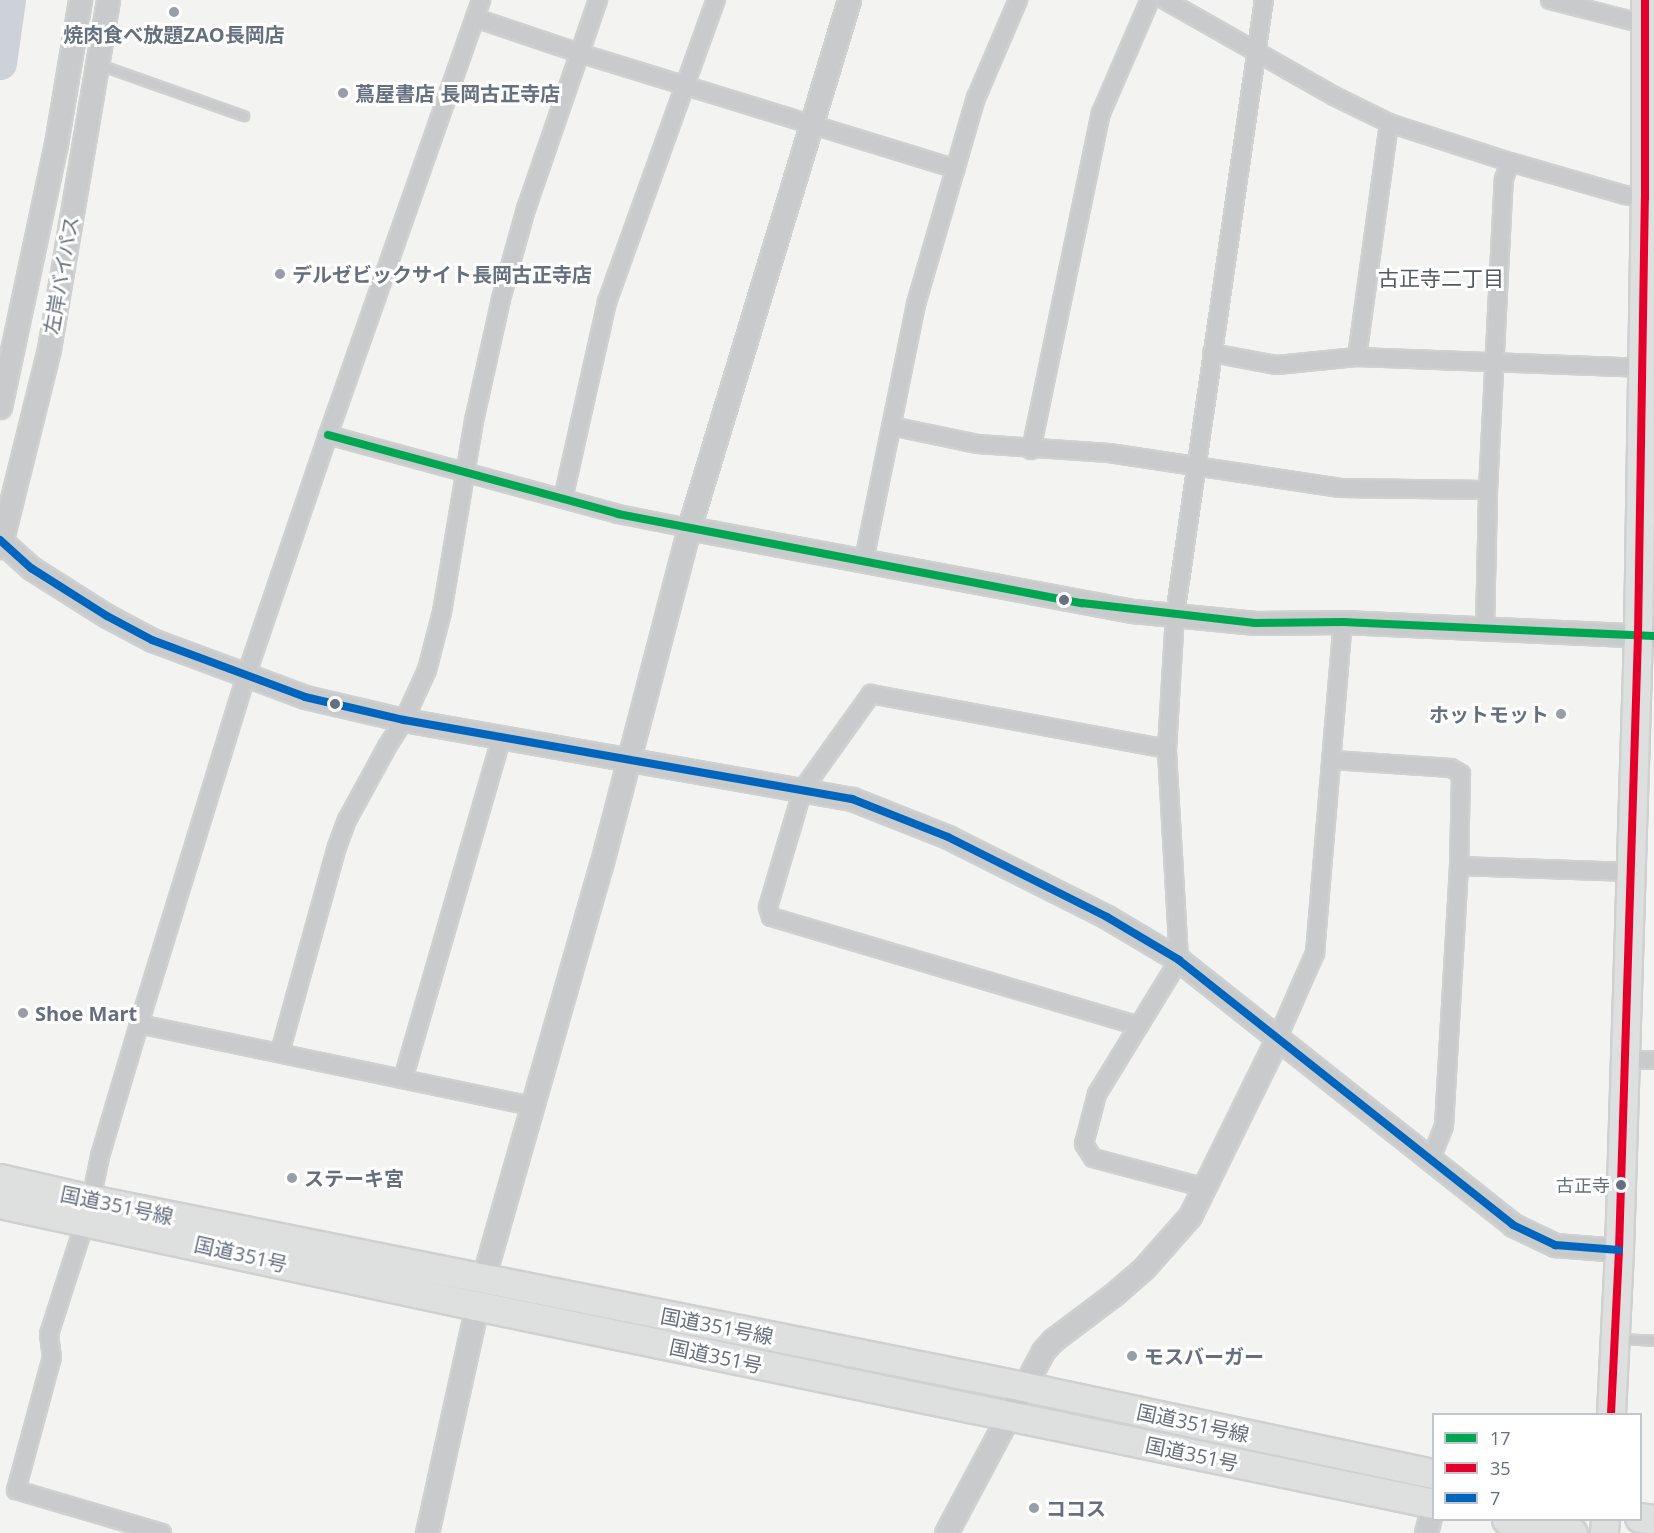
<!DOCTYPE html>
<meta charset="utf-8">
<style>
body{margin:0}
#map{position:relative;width:1654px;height:1533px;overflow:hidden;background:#f3f4f2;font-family:"Open Sans","Noto Sans JP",sans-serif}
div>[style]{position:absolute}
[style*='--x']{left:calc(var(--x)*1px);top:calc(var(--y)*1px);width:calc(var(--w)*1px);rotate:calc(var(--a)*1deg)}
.river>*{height:33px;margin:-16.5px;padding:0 16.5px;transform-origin:16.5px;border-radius:16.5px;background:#ccd2d7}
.roads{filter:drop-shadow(2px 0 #cfd0d0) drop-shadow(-2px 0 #cfd0d0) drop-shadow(0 2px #cfd0d0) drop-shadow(0 -2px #cfd0d0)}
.service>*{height:8px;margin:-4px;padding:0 4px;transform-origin:4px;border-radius:4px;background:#c9cacc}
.minor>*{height:16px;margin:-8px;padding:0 8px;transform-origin:8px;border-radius:8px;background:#c9cacc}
.tertiary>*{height:21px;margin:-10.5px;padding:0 10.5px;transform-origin:10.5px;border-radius:10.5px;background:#c9cacc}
.primary>*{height:27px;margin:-13.5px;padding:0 13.5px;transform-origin:13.5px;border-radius:13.5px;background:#dedfdf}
.trunk>*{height:28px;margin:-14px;padding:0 14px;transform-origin:14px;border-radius:14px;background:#dedfdf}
.bus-1>*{height:8px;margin:-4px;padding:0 4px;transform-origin:4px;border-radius:4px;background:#00a651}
.bus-2>*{height:8px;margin:-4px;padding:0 4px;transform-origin:4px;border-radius:4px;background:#e4002b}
.bus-3>*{height:8px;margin:-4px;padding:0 4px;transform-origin:4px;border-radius:4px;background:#0065bd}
.dots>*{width:16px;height:16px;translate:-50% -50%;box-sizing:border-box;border:3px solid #fff;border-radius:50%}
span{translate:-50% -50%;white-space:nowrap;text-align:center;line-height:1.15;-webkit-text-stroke:6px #fff;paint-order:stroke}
.bus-label{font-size:18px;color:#656f80}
.right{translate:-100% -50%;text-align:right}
.poi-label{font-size:20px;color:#656f80;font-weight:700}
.left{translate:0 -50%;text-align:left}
.street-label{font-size:20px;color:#656f80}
.neighbourhood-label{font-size:21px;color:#535966}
.legend{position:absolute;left:1432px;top:1413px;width:210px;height:108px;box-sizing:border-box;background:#fff;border:2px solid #c1c5cc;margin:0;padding:8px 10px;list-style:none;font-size:18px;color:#656f80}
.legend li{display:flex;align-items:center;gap:12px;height:30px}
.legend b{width:30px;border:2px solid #c1c5cc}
</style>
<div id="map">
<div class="river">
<i style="--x:0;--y:63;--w:64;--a:-81.9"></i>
</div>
<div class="roads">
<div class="service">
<i style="--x:97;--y:64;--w:156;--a:19.5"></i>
<i style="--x:1620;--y:1339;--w:34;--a:3"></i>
</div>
<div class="minor">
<i style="--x:1165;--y:0;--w:194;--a:29.6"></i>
<i style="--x:1334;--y:96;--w:61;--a:26.1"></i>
<i style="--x:1389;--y:123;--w:127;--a:17.9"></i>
<i style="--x:1510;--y:162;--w:120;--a:16"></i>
<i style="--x:1625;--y:195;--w:20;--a:9"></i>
<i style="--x:1550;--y:0;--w:97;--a:14.3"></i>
<i style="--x:475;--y:18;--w:110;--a:18.6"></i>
<i style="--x:579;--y:53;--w:394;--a:17.1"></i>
<i style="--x:1212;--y:353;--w:66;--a:10.5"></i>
<i style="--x:1277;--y:365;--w:80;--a:-5.7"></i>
<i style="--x:1357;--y:357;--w:283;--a:2.2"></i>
<i style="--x:1357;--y:357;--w:236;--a:-82.2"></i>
<i style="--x:891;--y:426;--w:89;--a:11.7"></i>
<i style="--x:978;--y:444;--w:131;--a:3.9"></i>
<i style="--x:1109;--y:453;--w:234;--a:8.6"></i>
<i style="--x:1340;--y:488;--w:148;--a:0.8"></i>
<i style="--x:328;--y:435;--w:301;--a:15.2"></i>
<i style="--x:618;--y:514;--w:72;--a:11.2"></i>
<i style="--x:1031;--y:450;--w:344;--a:-78.3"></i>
<i style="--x:1101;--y:113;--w:123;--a:-66.6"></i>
<i style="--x:563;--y:499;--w:202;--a:-77.4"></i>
<i style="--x:607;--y:302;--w:321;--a:-70.2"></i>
<i style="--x:864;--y:560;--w:261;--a:-78.5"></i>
<i style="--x:916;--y:304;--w:215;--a:-73.8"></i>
<i style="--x:976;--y:98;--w:107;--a:-66.8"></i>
<i style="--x:1485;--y:627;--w:137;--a:-88.7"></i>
<i style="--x:1488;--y:490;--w:311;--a:-87.1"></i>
<i style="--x:1504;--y:179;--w:18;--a:-71"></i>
<i style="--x:1333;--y:760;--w:118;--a:3.9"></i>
<i style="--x:1451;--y:768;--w:12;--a:31"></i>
<i style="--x:1461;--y:774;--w:92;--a:91.2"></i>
<i style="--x:1459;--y:866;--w:260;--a:93.3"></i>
<i style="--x:1444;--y:1126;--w:35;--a:112"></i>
<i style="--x:1459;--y:866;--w:171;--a:2"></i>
<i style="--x:139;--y:1024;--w:402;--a:11.8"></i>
<i style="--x:1139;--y:1026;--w:384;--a:-163.5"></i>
<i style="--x:771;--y:917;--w:10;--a:-107"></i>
<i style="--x:768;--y:907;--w:123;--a:-73.5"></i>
<i style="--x:803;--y:789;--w:117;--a:-54.4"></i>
<i style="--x:871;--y:694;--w:301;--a:10.5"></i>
<i style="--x:1278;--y:1037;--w:92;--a:-66.2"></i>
<i style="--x:1315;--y:953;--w:332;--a:-85.2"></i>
<i style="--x:280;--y:1052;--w:213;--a:-74.5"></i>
<i style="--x:337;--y:847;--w:29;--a:-70"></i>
<i style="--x:347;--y:820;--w:85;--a:-61.3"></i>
<i style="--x:388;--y:745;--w:30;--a:-57"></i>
<i style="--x:404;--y:720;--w:55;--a:-65.3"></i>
<i style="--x:427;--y:670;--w:60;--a:-75.5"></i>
<i style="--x:442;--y:612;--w:194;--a:-80.5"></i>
<i style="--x:474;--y:421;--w:125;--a:-77.5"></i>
<i style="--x:501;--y:299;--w:93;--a:-74.5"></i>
<i style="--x:526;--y:209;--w:221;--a:-71"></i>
<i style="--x:1625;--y:1060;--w:29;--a:0"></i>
<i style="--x:403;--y:1079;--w:357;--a:-73.9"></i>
<i style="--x:1206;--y:1188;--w:117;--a:-165.1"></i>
<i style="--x:1093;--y:1158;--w:17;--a:-123"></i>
<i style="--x:1084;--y:1144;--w:52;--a:-75.4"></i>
<i style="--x:1097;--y:1094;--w:157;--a:-58.5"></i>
<i style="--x:1179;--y:960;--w:211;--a:-93.3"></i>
<i style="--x:1167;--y:749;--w:134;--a:-86.6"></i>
<i style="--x:1175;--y:615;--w:621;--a:-81.77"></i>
<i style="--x:91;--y:1200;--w:45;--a:-78.4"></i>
<i style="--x:100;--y:1156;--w:138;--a:-73.5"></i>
<i style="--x:139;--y:1024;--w:364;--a:-72.9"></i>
<i style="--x:246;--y:676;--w:255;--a:-71.2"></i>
<i style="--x:328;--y:435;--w:461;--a:-70.6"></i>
<i style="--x:85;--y:1222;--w:118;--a:107.8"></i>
<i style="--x:49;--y:1334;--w:23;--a:83"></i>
<i style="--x:52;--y:1357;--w:138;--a:105.1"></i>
<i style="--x:16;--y:1490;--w:152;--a:16.4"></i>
</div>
<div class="tertiary">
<i style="--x:0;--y:407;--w:269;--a:-78"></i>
<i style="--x:56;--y:144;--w:146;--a:-80.5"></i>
<i style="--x:689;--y:528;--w:452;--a:10.6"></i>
<i style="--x:1133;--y:611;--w:123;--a:5.6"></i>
<i style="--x:1255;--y:623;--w:88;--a:-0.7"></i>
<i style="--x:1343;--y:622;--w:311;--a:2.6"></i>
<i style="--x:0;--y:540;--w:42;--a:42.1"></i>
<i style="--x:31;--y:568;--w:90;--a:32.3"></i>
<i style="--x:107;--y:616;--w:51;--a:28.1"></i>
<i style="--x:152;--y:640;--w:163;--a:20.4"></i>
<i style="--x:305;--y:697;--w:102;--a:13.1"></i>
<i style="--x:404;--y:720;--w:455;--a:10"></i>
<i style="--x:852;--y:799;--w:103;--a:21.6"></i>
<i style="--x:948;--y:837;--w:178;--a:26.7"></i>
<i style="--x:1107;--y:917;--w:84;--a:30.8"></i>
<i style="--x:1179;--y:960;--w:426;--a:38.4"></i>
<i style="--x:1513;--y:1225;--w:47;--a:25.5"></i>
<i style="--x:1555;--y:1245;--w:64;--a:4.5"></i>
<i style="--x:0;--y:547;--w:204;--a:-76.1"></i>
<i style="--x:49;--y:349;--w:354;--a:-80.4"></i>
<i style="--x:427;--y:1533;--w:260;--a:-77.6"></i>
<i style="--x:483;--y:1279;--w:430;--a:-74.1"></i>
<i style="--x:601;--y:866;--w:349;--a:-75.4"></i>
<i style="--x:689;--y:528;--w:552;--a:-73.14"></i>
<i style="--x:946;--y:1533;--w:206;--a:-61.9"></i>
<i style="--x:1043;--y:1351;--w:15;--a:-48"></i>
<i style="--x:1053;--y:1340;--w:75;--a:-36.9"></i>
<i style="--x:1113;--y:1295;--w:41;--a:-41.1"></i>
<i style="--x:1144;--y:1268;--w:69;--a:-48.5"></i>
<i style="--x:1190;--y:1216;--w:199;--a:-63.8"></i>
<i style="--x:1426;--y:1533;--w:30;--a:-76"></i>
</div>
<div class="primary">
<i style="--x:1611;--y:1414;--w:164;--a:-87.2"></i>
<i style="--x:1619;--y:1250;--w:615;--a:-88.23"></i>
<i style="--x:1638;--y:635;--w:437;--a:-89.1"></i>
<i style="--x:1645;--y:198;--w:198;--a:-90"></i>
<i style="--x:1604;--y:1533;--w:13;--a:-86"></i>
</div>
<div class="trunk">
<i style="--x:0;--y:1179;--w:93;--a:13"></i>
<i style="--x:91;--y:1200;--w:952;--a:11.33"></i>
<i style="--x:1024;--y:1387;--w:419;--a:12"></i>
<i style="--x:0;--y:1204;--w:487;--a:12.1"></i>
<i style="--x:476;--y:1306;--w:978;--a:11.68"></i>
<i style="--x:1640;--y:1518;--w:14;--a:8"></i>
<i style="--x:1507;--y:1520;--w:67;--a:11.1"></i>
</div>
</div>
<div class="bus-1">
<i style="--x:328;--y:435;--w:301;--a:15.2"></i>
<i style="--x:618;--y:514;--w:472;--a:10.9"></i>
<i style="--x:1082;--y:603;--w:174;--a:6.6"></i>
<i style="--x:1255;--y:623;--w:88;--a:-0.7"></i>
<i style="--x:1343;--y:622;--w:311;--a:2.6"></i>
</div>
<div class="bus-2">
<i style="--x:1611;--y:1414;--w:164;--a:-87.2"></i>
<i style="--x:1619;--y:1250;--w:615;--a:-88.23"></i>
<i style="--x:1638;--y:635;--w:437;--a:-89.1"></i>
<i style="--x:1645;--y:198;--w:198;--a:-90"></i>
</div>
<div class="bus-3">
<i style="--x:0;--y:540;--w:42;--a:42.1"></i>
<i style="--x:31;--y:568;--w:90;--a:32.3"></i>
<i style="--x:107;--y:616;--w:51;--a:28.1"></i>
<i style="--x:152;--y:640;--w:163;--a:20.4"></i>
<i style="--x:305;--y:697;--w:102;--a:13.1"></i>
<i style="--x:404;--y:720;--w:455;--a:10"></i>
<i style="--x:852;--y:799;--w:103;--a:21.6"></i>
<i style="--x:948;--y:837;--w:178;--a:26.7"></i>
<i style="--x:1107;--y:917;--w:84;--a:30.8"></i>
<i style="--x:1179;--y:960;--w:426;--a:38.4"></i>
<i style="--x:1513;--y:1225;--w:47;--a:25.5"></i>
<i style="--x:1555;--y:1245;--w:64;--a:4.5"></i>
</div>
<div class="dots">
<i style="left:174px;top:12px;background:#979ea8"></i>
<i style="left:343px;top:93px;background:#979ea8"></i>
<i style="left:280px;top:274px;background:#979ea8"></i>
<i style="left:1064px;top:600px;background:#656f80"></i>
<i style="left:335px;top:704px;background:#656f80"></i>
<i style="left:1561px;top:714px;background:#979ea8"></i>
<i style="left:23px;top:1013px;background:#979ea8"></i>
<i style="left:292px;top:1178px;background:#979ea8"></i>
<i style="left:1621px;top:1185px;background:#656f80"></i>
<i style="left:1132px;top:1356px;background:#979ea8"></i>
<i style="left:1034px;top:1508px;background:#979ea8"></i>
</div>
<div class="bus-label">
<span class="right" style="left:1610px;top:1185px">古正寺</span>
</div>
<div class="poi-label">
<span style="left:174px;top:34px">焼肉食べ放題ZAO長岡店</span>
<span class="left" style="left:355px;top:93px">蔦屋書店 長岡古正寺店</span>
<span class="left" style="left:292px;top:274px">デルゼビックサイト長岡古正寺店</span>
<span class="right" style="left:1549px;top:714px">ホットモット</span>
<span class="left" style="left:35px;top:1013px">Shoe Mart</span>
<span class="left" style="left:304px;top:1178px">ステーキ宮</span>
<span class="left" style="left:1144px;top:1356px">モスバーガー</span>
<span class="left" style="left:1046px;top:1508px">ココス</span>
</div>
<div class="street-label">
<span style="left:61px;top:275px;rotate:-80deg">左岸バイパス</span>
<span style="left:117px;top:1205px;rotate:12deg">国道351号線</span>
<span style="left:241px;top:1254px;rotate:13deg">国道351号</span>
<span style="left:717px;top:1326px;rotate:11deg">国道351号線</span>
<span style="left:716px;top:1356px;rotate:12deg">国道351号</span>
<span style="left:1193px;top:1423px;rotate:12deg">国道351号線</span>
<span style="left:1192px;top:1454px;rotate:12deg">国道351号</span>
</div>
<div class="neighbourhood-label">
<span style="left:1441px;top:278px">古正寺二丁目</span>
</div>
<ul class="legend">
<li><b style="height:8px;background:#00a651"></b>17</li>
<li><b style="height:8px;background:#e4002b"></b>35</li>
<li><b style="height:8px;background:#0065bd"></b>7</li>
</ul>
</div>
